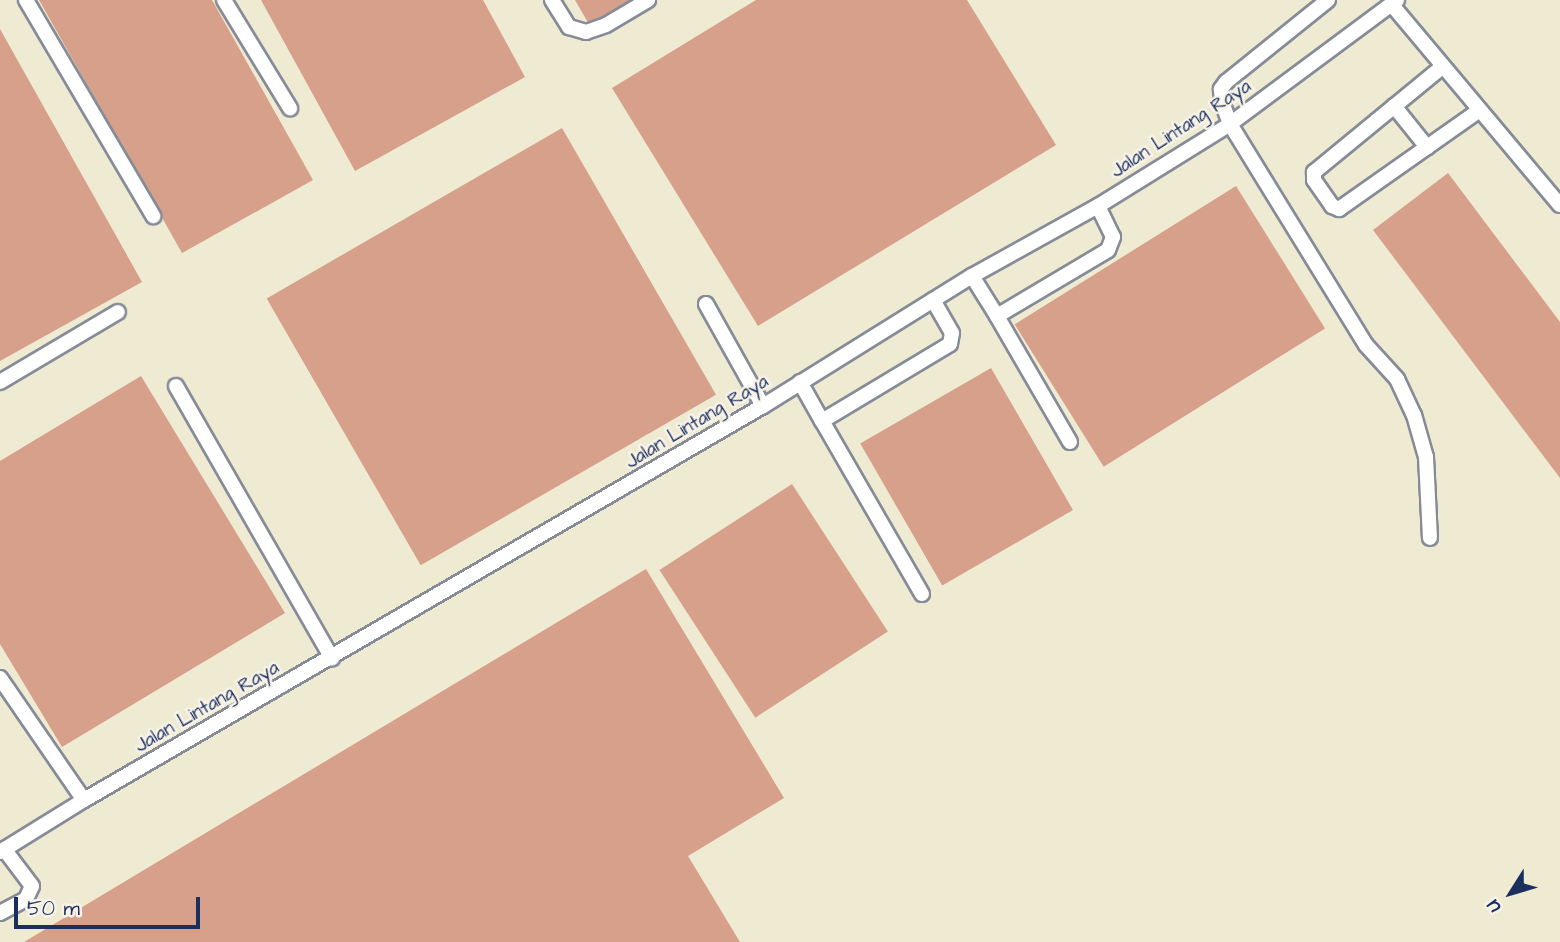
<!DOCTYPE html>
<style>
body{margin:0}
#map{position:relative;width:1560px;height:942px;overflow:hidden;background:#efead2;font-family:"Architects Daughter",sans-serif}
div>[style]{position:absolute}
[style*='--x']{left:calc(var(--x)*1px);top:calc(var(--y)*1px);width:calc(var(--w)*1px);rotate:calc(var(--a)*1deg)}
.building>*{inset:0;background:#d6a08b;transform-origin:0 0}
.roads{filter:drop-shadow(2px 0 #858c98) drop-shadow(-2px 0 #858c98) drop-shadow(0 2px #858c98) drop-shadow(0 -2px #858c98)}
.service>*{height:14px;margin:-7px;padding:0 7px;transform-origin:7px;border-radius:7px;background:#fff}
span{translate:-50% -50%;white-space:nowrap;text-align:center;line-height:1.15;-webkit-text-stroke:5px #f7f3e8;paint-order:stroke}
.street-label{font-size:19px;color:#1b2f5e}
.north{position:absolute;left:1476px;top:858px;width:70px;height:70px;-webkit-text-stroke:5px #f7f3e8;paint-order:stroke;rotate:233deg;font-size:19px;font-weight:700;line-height:28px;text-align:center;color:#1b2f5e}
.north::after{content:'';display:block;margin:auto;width:24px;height:32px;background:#1b2f5e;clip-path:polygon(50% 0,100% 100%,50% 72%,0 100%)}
.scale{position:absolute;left:14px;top:897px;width:186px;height:32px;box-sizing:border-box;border:4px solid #1b2f5e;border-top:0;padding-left:9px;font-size:21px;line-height:24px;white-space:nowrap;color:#1b2f5e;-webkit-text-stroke:5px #f7f3e8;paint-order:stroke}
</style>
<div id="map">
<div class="building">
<i style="clip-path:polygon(39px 0,212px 0,313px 180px,182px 253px)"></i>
<i style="clip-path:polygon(261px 0,483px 0,525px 77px,355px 171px)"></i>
<i style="clip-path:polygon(575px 0,632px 0,590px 26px)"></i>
<i style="clip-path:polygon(756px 0,967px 0,1056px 145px,758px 326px,612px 88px)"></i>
<i style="clip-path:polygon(0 29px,142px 282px,0 361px)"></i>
<i style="left:562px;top:128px;width:308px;height:341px;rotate:60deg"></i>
<i style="clip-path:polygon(1448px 173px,1560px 322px,1560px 478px,1373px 230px)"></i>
<i style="left:1236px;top:186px;width:168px;height:261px;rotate:58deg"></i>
<i style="left:991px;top:368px;width:164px;height:151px;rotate:60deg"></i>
<i style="clip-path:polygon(141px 376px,285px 613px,62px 747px,0 644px,0 461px)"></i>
<i style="left:792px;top:484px;width:176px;height:158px;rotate:57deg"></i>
<i style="clip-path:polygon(646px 569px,784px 798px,688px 856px,740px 942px,24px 942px)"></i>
</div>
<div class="roads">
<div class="service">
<i style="--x:26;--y:0;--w:251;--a:59.5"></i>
<i style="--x:224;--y:0;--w:127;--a:58.6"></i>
<i style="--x:552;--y:0;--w:32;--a:58"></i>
<i style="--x:569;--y:27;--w:18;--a:16"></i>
<i style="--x:586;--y:32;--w:21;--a:-19"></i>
<i style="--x:606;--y:25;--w:49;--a:-30.8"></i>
<i style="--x:1328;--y:0;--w:131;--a:141.2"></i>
<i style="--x:1226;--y:82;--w:9;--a:126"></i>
<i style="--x:1221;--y:89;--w:13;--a:86"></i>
<i style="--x:1222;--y:102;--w:23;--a:70"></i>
<i style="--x:1230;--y:124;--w:259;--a:58.4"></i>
<i style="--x:1366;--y:345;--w:46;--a:47.6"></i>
<i style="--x:1397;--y:379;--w:40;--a:65"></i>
<i style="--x:1414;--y:415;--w:44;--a:74.1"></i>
<i style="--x:1426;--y:457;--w:81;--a:87.2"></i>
<i style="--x:1392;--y:5;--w:261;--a:50"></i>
<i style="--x:1442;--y:67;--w:166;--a:140.6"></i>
<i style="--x:1314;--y:172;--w:8;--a:90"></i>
<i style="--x:1314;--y:180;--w:32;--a:55"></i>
<i style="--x:1332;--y:206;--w:8;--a:23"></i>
<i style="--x:1339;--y:209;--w:172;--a:-35.1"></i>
<i style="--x:1394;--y:106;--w:53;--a:51.2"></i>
<i style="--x:972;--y:276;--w:47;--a:58"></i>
<i style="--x:706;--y:304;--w:117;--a:60.8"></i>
<i style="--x:0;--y:382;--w:137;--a:-30.7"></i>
<i style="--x:800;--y:382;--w:45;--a:60.6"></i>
<i style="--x:176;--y:386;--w:314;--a:60.2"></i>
<i style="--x:1070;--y:442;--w:146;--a:-120.1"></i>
<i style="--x:997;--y:316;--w:129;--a:-30.7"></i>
<i style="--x:1108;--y:250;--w:14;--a:-69"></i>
<i style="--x:1113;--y:237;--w:34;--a:-116"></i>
<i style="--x:922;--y:594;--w:200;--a:-120"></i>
<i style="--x:822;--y:421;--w:149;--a:-31"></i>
<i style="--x:950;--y:344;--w:11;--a:-80"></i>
<i style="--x:952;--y:333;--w:38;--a:-120"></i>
<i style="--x:0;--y:678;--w:148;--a:55.5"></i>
<i style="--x:0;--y:852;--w:99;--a:-31.8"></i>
<i style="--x:84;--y:800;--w:785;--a:-30.13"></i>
<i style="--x:763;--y:406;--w:246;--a:-31.9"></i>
<i style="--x:972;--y:276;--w:144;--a:-29.1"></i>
<i style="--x:1098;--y:206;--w:155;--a:-31.8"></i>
<i style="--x:1230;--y:124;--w:208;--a:-36.6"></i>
<i style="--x:0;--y:913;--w:30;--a:-28"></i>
<i style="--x:26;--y:899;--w:14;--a:-65"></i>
<i style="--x:32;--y:886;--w:46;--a:-127.1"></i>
</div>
</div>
<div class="street-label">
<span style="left:1181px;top:129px;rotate:-33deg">Jalan Lintang Raya</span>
<span style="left:697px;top:422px;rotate:-31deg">Jalan Lintang Raya</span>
<span style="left:207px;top:707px;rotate:-30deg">Jalan Lintang Raya</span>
</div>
<div class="north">U</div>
<div class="scale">50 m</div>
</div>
